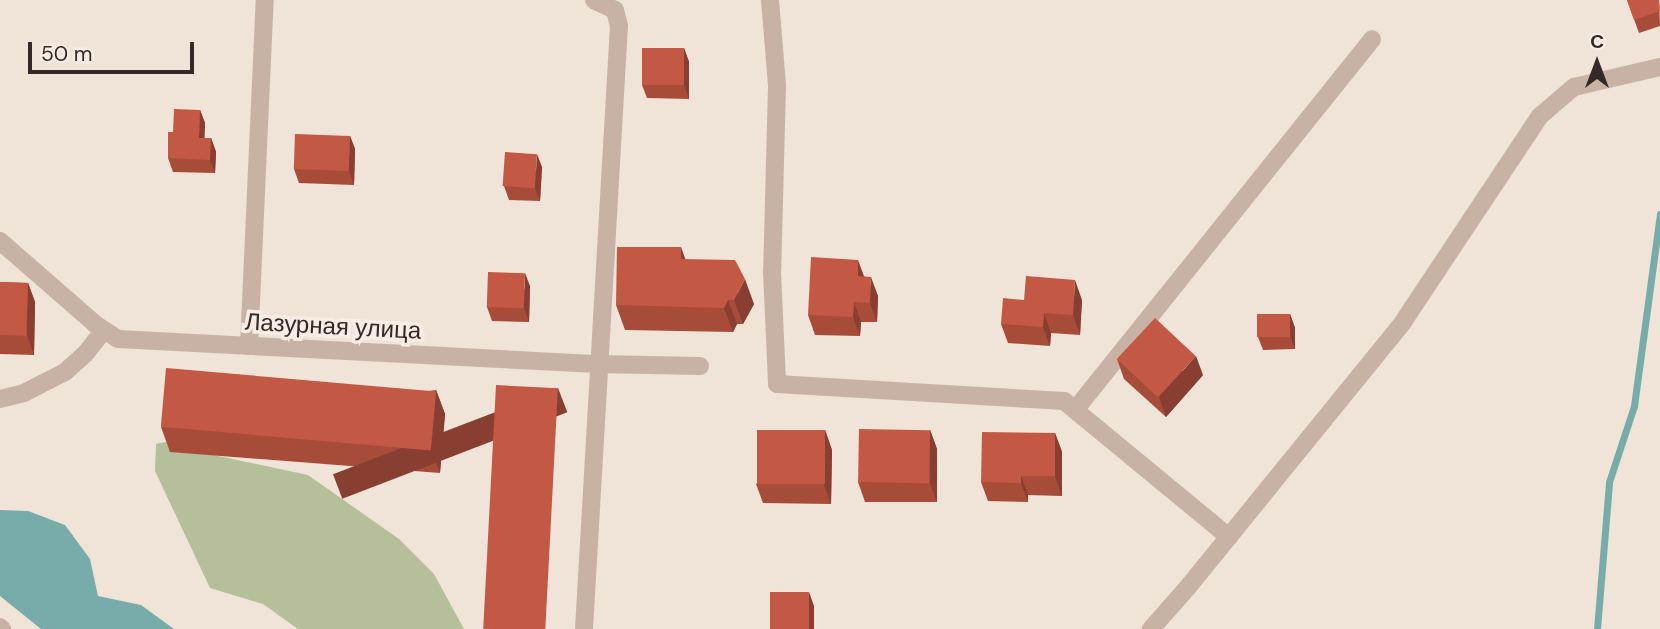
<!DOCTYPE html>
<meta charset="utf-8">
<style>
body{margin:0}
#map{position:relative;width:1660px;height:629px;overflow:hidden;background:#f0e3d8;font-family:"DM Sans",sans-serif}
div>[style]{position:absolute}
[style*='--x']{left:calc(var(--x)*1px);top:calc(var(--y)*1px);width:calc(var(--w)*1px);rotate:calc(var(--a)*1deg)}
.green>*{inset:0;background:#b5bf99}
.water>*{inset:0;background:#78acaa}
.stream>*{height:7px;margin:-3.5px;padding:0 3.5px;transform-origin:3.5px;border-radius:3.5px;background:#78acaa}
.minor>*{height:18px;margin:-9px;padding:0 9px;transform-origin:9px;border-radius:9px;background:#c8b2a5}
.wall>*{inset:0;background:#a84c3a}
.shaded-wall>*{inset:0;background:#883e30;transform-origin:0 0}
.building>*{inset:0;background:#c35844;transform-origin:0 0}
span{translate:-50% -50%;white-space:nowrap;text-align:center;line-height:1.15;-webkit-text-stroke:7px #f8ede4;paint-order:stroke}
.street-label{font-size:24px;color:#342926}
.north{position:absolute;left:1562px;top:28px;width:70px;height:70px;-webkit-text-stroke:5px #f8ede4;paint-order:stroke;rotate:0deg;font-size:19px;font-weight:700;line-height:28px;text-align:center;color:#342926}
.north::after{content:'';display:block;margin:auto;width:24px;height:32px;background:#342926;clip-path:polygon(50% 0,100% 100%,50% 72%,0 100%)}
.scale{position:absolute;left:28px;top:42px;width:166px;height:32px;box-sizing:border-box;border:4px solid #342926;border-top:0;padding-left:9px;font-size:21px;line-height:24px;white-space:nowrap;color:#342926;-webkit-text-stroke:5px #f8ede4;paint-order:stroke}
</style>
<div id="map">
<div class="green">
<i style="clip-path:polygon(174px 440px,185px 449px,308px 475px,399px 539px,434px 574px,464px 629px,298px 629px,263px 604px,210px 588px,155px 471px,156px 444px)"></i>
</div>
<div class="water">
<i style="clip-path:polygon(0 510px,28px 511px,65px 525px,90px 559px,98px 596px,141px 605px,174px 629px,41px 629px,0 596px)"></i>
</div>
<div class="stream">
<i style="--x:1597;--y:629;--w:147;--a:-85.3"></i>
<i style="--x:1609;--y:482;--w:80;--a:-71.8"></i>
<i style="--x:1634;--y:406;--w:194;--a:-82.3"></i>
</div>
<div class="minor">
<i style="--x:770;--y:0;--w:86;--a:85.3"></i>
<i style="--x:777;--y:86;--w:186;--a:91.5"></i>
<i style="--x:772;--y:272;--w:112;--a:87.4"></i>
<i style="--x:777;--y:384;--w:288;--a:3.4"></i>
<i style="--x:1064;--y:401;--w:214;--a:39.5"></i>
<i style="--x:0;--y:241;--w:126;--a:41.1"></i>
<i style="--x:95;--y:324;--w:27;--a:33"></i>
<i style="--x:118;--y:339;--w:480;--a:3"></i>
<i style="--x:597;--y:364;--w:103;--a:1.1"></i>
<i style="--x:249;--y:346;--w:346;--a:-87.4"></i>
<i style="--x:0;--y:399;--w:25;--a:-14"></i>
<i style="--x:24;--y:393;--w:46;--a:-27.1"></i>
<i style="--x:65;--y:372;--w:28;--a:-42"></i>
<i style="--x:86;--y:353;--w:28;--a:-52"></i>
<i style="--x:1075;--y:410;--w:475;--a:-51.3"></i>
<i style="--x:0;--y:627;--w:3;--a:45"></i>
<i style="--x:584;--y:629;--w:604;--a:-86.68"></i>
<i style="--x:619;--y:26;--w:16;--a:-104"></i>
<i style="--x:615;--y:10;--w:23;--a:-155"></i>
<i style="--x:1151;--y:629;--w:56;--a:-48.6"></i>
<i style="--x:1188;--y:587;--w:341;--a:-50.9"></i>
<i style="--x:1403;--y:322;--w:247;--a:-56.4"></i>
<i style="--x:1540;--y:116;--w:45;--a:-40.5"></i>
<i style="--x:1574;--y:87;--w:88;--a:-13.1"></i>
</div>
<div class="wall">
<i style="clip-path:polygon(1627px 0,1659px 0,1660px 26px,1639px 33px)"></i>
<i style="clip-path:polygon(684px 48px,689px 62px,689px 99px,647px 98px,642px 85px)"></i>
<i style="clip-path:polygon(200px 110px,205px 123px,204px 138px,211px 138px,216px 152px,215px 173px,173px 172px,168px 158px,173px 132px)"></i>
<i style="clip-path:polygon(350px 136px,355px 149px,354px 185px,299px 183px,294px 169px)"></i>
<i style="clip-path:polygon(542px 167px,540px 201px,509px 200px,504px 186px)"></i>
<i style="clip-path:polygon(686px 259px,754px 304px,743px 324px,737px 324px,733px 332px,625px 330px,616px 305px)"></i>
<i style="clip-path:polygon(864px 276px,878px 296px,877px 322px,861px 322px,860px 336px,815px 335px,808px 315px)"></i>
<i style="clip-path:polygon(0 282px,28px 283px,35px 302px,34px 355px,0 354px)"></i>
<i style="clip-path:polygon(530px 286px,529px 322px,492px 321px,487px 307px)"></i>
<i style="clip-path:polygon(1024px 300px,1082px 300px,1080px 335px,1051px 333px,1050px 346px,1008px 343px,1001px 324px)"></i>
<i style="clip-path:polygon(1290px 314px,1295px 328px,1295px 349px,1263px 350px,1258px 337px)"></i>
<i style="clip-path:polygon(1117px 359px,1203px 375px,1166px 417px,1124px 379px)"></i>
<i style="clip-path:polygon(436px 390px,445px 414px,440px 473px,170px 452px,161px 427px)"></i>
<i style="clip-path:polygon(825px 430px,832px 450px,831px 504px,763px 503px,756px 484px)"></i>
<i style="clip-path:polygon(930px 430px,937px 449px,937px 502px,865px 502px,858px 482px)"></i>
<i style="clip-path:polygon(1055px 433px,1062px 452px,1062px 496px,1028px 495px,1028px 502px,988px 501px,981px 482px)"></i>
</div>
<div class="shaded-wall">
<i style="clip-path:polygon(684px 48px,689px 62px,689px 99px,684px 85px)"></i>
<i style="clip-path:polygon(200px 110px,205px 123px,204px 152px,199px 138px)"></i>
<i style="clip-path:polygon(350px 136px,355px 149px,354px 185px,349px 171px)"></i>
<i style="clip-path:polygon(211px 138px,216px 152px,215px 173px,210px 160px)"></i>
<i style="clip-path:polygon(537px 154px,542px 167px,540px 201px,535px 188px)"></i>
<i style="clip-path:polygon(681px 247px,690px 272px,681px 259px)"></i>
<i style="clip-path:polygon(858px 260px,865px 279px,858px 276px)"></i>
<i style="clip-path:polygon(525px 273px,530px 286px,529px 322px,524px 308px)"></i>
<i style="clip-path:polygon(871px 277px,878px 296px,877px 322px,870px 303px)"></i>
<i style="clip-path:polygon(745px 279px,754px 304px,743px 324px,734px 300px)"></i>
<i style="clip-path:polygon(1075px 280px,1082px 300px,1080px 335px,1073px 315px)"></i>
<i style="clip-path:polygon(28px 283px,35px 302px,34px 355px,27px 335px)"></i>
<i style="clip-path:polygon(728px 300px,737px 324px,733px 332px,724px 308px)"></i>
<i style="clip-path:polygon(854px 302px,861px 322px,860px 336px,853px 317px)"></i>
<i style="clip-path:polygon(1044px 313px,1051px 333px,1050px 346px,1043px 327px)"></i>
<i style="clip-path:polygon(1290px 314px,1295px 328px,1295px 349px,1290px 336px)"></i>
<i style="clip-path:polygon(1196px 356px,1203px 375px,1166px 417px,1159px 397px)"></i>
<i style="left:558px;top:388px;width:26px;height:241px;rotate:69deg"></i>
<i style="clip-path:polygon(436px 390px,445px 414px,440px 473px,431px 449px)"></i>
<i style="clip-path:polygon(825px 430px,832px 450px,831px 504px,824px 485px)"></i>
<i style="clip-path:polygon(930px 430px,937px 449px,937px 502px,930px 483px)"></i>
<i style="clip-path:polygon(1055px 433px,1062px 452px,1062px 496px,1055px 476px)"></i>
<i style="clip-path:polygon(1021px 476px,1028px 495px,1028px 502px,1021px 483px)"></i>
<i style="clip-path:polygon(809px 592px,814px 606px,814px 629px,809px 629px)"></i>
</div>
<div class="building">
<i style="clip-path:polygon(1627px 0,1659px 0,1660px 11px,1634px 20px)"></i>
<i style="left:642px;top:48px;width:42px;height:37px"></i>
<i style="clip-path:polygon(174px 109px,200px 110px,199px 138px,211px 138px,210px 160px,168px 158px,168px 132px,173px 132px)"></i>
<i style="left:295px;top:134px;width:55px;height:35px;rotate:2deg"></i>
<i style="left:505px;top:152px;width:32px;height:34px;rotate:4deg"></i>
<i style="clip-path:polygon(617px 247px,681px 247px,681px 259px,735px 260px,745px 279px,734px 300px,728px 300px,724px 308px,616px 305px)"></i>
<i style="clip-path:polygon(811px 257px,858px 260px,858px 276px,871px 277px,870px 303px,854px 302px,853px 317px,808px 315px)"></i>
<i style="left:488px;top:272px;width:37px;height:35px;rotate:2deg"></i>
<i style="clip-path:polygon(1026px 276px,1075px 280px,1073px 315px,1044px 313px,1043px 327px,1001px 324px,1003px 298px,1024px 300px)"></i>
<i style="left:0;top:282px;width:28px;height:53px;rotate:2deg"></i>
<i style="left:1257px;top:314px;width:33px;height:23px"></i>
<i style="left:1155px;top:318px;width:56px;height:56px;rotate:43deg"></i>
<i style="left:166px;top:368px;width:271px;height:59px;rotate:5deg"></i>
<i style="left:496px;top:385px;width:62px;height:244px;rotate:3deg"></i>
<i style="left:859px;top:429px;width:71px;height:53px;rotate:1deg"></i>
<i style="left:757px;top:430px;width:68px;height:54px"></i>
<i style="clip-path:polygon(982px 432px,1055px 433px,1055px 476px,1021px 476px,1021px 483px,981px 482px)"></i>
<i style="left:770px;top:592px;width:39px;height:37px"></i>
</div>
<div class="street-label">
<span style="left:333px;top:326px;rotate:3deg">Лазурная улица</span>
</div>
<div class="north">С</div>
<div class="scale">50 m</div>
</div>
